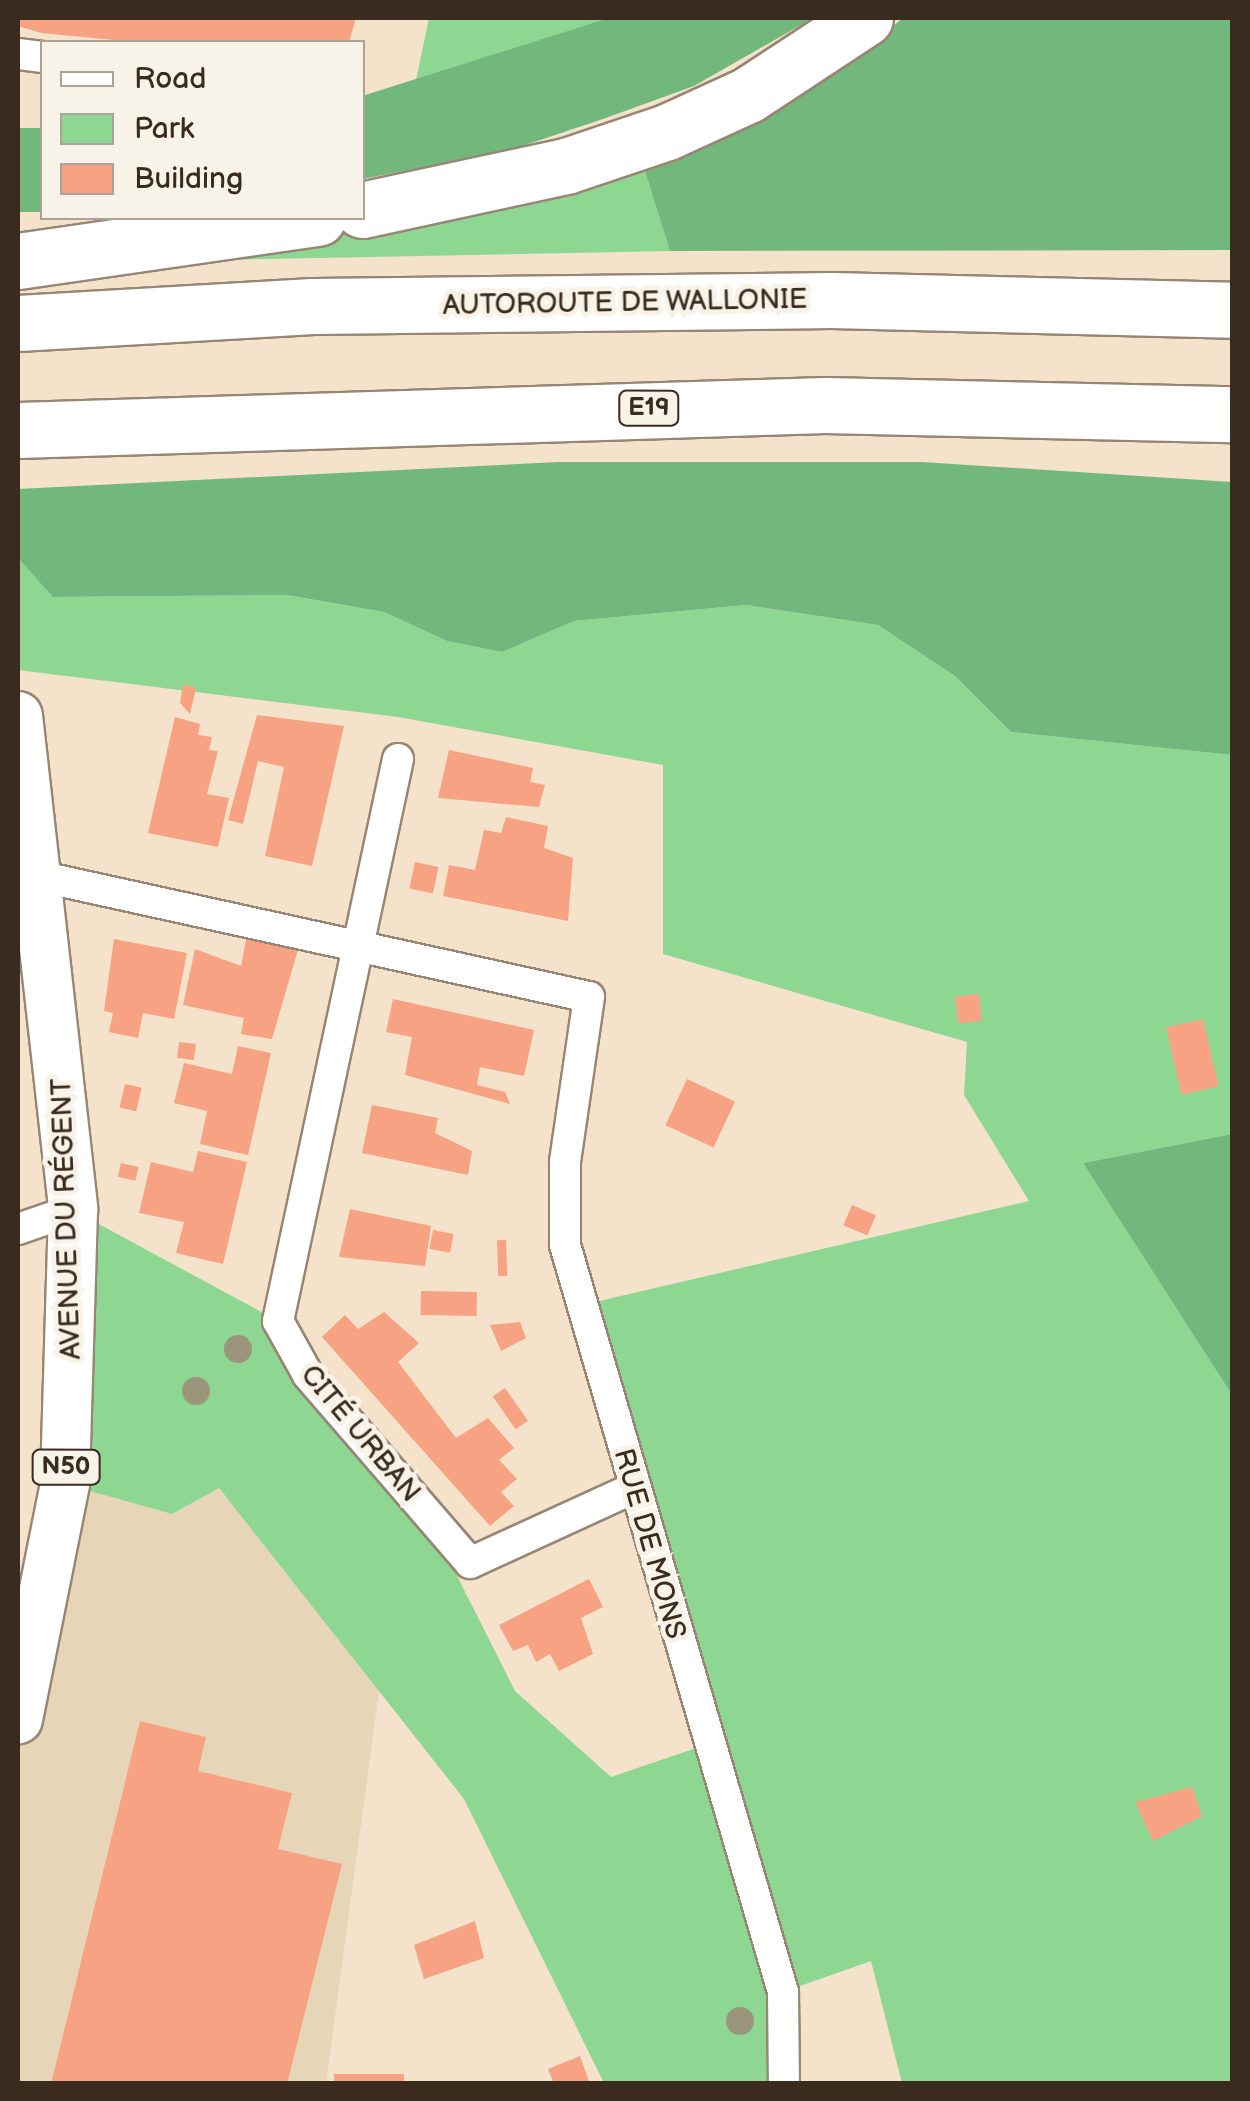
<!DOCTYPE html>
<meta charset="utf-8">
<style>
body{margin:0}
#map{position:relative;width:1250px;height:2101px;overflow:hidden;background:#f4e3ca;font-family:"Balsamiq Sans",sans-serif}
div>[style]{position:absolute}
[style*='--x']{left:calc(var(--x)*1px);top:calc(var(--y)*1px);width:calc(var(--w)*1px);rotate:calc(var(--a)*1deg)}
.built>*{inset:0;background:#e6d5b7}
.green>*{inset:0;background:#8dd793}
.forest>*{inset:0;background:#72b87d;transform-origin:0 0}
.building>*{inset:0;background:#f7a283;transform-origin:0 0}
.roads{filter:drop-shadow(2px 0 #988674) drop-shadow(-2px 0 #988674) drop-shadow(0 2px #988674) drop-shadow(0 -2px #988674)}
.minor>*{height:30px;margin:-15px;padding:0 15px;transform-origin:15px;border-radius:15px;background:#fff}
.primary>*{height:48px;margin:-24px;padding:0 24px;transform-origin:24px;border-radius:24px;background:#fff}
.motorway>*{height:55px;margin:-27.5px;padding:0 27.5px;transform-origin:27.5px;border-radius:27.5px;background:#fff}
.trees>*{width:28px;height:28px;margin:-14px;border-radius:50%;background:#9a957b}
span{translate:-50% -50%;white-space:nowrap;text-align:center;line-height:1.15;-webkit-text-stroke:10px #f7f3e8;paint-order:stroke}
.shield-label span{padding:2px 8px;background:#f7f3e8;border:2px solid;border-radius:8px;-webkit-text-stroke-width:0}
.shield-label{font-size:25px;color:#3b2a1e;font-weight:700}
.street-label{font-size:28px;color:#3b2a1e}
.frame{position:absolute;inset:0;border:20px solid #3b2a1e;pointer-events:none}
.legend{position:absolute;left:40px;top:40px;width:325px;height:180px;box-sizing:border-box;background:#f7f3e8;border:2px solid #aca397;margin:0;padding:12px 18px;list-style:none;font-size:30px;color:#3b2a1e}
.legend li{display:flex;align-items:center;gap:20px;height:50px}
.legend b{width:50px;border:2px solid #aca397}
</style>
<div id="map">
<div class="built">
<i style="clip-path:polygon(65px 1484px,172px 1514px,219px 1488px,379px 1691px,326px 2083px,18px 2084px,18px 1719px)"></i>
</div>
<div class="green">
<i style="clip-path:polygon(429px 18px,609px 18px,415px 85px)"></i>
<i style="clip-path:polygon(642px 162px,670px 251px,221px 260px,221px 247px)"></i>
<i style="clip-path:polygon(18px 558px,54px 597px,285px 595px,384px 612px,447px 641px,502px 652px,574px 621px,746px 605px,878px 625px,955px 676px,1011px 732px,1232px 755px,1232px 1134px,1083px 1163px,1232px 1395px,1232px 2083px,902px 2083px,871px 1961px,783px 1992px,784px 2083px,604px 2083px,464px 1799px,219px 1488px,172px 1514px,65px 1484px,73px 1210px,278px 1321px,470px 1563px,455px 1572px,515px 1691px,611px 1777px,708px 1744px,582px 1305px,1029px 1201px,964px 1095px,967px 1042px,663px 954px,663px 765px,398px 717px,18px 670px)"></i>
</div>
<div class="forest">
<i style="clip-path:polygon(609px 18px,813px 18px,694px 86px,603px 119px,507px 151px,363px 179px,362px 96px)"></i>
<i style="clip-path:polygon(903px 18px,1232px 18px,1232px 250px,670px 251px,642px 162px,764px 110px,853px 59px)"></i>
<i style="left:42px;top:128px;width:84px;height:24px;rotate:90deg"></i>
<i style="clip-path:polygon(558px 462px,922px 462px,1232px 482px,1232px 755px,1011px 732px,955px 676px,878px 625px,746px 605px,574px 621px,502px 652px,447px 641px,384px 612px,286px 595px,53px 597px,18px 558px,18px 489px)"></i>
<i style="clip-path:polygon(1232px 1134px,1232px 1395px,1083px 1163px)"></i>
</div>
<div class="building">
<i style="clip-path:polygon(18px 18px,356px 18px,349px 42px,135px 42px,41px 33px,18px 26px)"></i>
<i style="clip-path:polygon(183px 684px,196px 688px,190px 714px,180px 703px)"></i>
<i style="clip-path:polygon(257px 715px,344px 726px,312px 866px,265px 856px,284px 767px,258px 761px,243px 824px,228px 820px)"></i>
<i style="clip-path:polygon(175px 717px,200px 724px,198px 735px,212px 737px,209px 750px,218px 751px,207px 794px,229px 798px,218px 847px,148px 833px)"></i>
<i style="clip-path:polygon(449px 750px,533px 768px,530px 782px,545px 785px,539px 807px,438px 798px)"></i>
<i style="clip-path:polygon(506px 817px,548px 826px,544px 848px,573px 858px,568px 921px,443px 896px,449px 865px,475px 870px,484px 830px,501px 833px)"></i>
<i style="left:415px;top:862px;width:24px;height:27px;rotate:12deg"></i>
<i style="clip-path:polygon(247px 935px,299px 946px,272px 1039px,241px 1034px,244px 1018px,183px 1005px,195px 949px,241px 966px)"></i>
<i style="clip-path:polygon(114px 939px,187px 953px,174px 1019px,143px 1013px,138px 1038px,109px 1032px,113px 1013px,104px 1011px)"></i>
<i style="left:979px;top:994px;width:27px;height:24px;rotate:84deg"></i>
<i style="clip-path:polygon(393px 999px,534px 1030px,524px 1076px,480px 1067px,477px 1085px,505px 1092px,510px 1104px,405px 1075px,412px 1037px,386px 1032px)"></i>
<i style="left:1203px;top:1019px;width:69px;height:38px;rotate:77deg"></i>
<i style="left:179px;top:1042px;width:17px;height:16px;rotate:7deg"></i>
<i style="clip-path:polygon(238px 1046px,271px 1053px,248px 1155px,200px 1144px,207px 1111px,174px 1103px,184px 1063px,232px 1074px)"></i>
<i style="left:687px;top:1079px;width:53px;height:51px;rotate:25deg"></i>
<i style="left:125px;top:1084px;width:17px;height:24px;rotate:13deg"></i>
<i style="clip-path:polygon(372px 1105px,438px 1118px,435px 1133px,472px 1151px,468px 1175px,362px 1153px)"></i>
<i style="clip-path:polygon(198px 1151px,247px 1162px,223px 1264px,176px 1253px,184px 1222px,139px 1213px,151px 1162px,193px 1172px)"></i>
<i style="left:121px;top:1163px;width:18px;height:14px;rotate:13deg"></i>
<i style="left:852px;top:1205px;width:26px;height:22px;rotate:23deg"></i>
<i style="clip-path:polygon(350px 1209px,431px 1226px,425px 1266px,339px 1257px)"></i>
<i style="left:433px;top:1230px;width:21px;height:19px;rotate:11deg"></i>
<i style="left:506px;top:1240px;width:36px;height:9px;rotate:88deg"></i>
<i style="left:421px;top:1291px;width:56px;height:24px;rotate:1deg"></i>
<i style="clip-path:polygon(384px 1312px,419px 1343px,398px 1362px,456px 1438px,488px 1418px,514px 1448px,499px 1460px,517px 1479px,501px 1492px,514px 1506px,490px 1526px,322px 1337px,345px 1315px,358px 1329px)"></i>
<i style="clip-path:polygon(520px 1322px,526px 1338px,501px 1351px,490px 1325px)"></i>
<i style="left:505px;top:1388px;width:40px;height:15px;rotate:55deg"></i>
<i style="clip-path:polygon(589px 1579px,603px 1607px,581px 1618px,593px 1654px,559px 1671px,550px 1654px,536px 1662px,528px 1645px,513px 1651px,499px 1625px)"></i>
<i style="clip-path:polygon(140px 1721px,206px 1737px,198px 1771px,292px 1793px,278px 1849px,342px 1864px,287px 2084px,51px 2084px)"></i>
<i style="clip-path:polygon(1192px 1787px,1202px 1816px,1153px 1841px,1135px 1802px)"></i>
<i style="clip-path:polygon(475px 1921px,484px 1958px,424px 1979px,414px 1945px)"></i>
<i style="clip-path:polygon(580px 2056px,590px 2084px,554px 2084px,548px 2069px)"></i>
<i style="left:334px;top:2074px;width:70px;height:10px"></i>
</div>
<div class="roads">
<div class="minor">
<i style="--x:18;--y:54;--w:24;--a:7"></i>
<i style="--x:398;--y:759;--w:575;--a:102.05"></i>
<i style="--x:278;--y:1321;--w:62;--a:60.9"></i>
<i style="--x:308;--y:1375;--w:248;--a:49.2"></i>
<i style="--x:470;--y:1563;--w:178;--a:-24.6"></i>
<i style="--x:38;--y:876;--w:564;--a:12.39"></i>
<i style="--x:589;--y:997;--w:167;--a:98.3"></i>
<i style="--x:565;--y:1162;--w:83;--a:90"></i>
<i style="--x:565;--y:1245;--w:778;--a:73.73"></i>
<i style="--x:783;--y:1992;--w:92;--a:89.4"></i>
<i style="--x:18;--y:1229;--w:58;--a:-19.1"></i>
</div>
<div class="primary">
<i style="--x:18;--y:716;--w:497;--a:83.6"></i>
<i style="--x:73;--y:1210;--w:274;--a:91.7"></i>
<i style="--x:65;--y:1484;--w:240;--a:101.3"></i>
</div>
<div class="motorway">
<i style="--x:362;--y:210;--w:209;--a:-12.2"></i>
<i style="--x:566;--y:166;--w:107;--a:-18.6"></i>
<i style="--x:667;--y:132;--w:89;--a:-24.6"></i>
<i style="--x:748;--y:95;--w:140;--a:-33.3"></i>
<i style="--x:18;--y:261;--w:303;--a:-8.2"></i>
<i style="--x:18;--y:323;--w:295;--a:-3.3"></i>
<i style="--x:313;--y:306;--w:518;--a:-0.66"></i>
<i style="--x:831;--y:300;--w:401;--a:1.4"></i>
<i style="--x:18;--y:430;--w:807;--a:-1.77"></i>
<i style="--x:825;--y:405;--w:407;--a:1.3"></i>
</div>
</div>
<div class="trees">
<i style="left:238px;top:1349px"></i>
<i style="left:196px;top:1391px"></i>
<i style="left:740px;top:2021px"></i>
</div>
<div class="shield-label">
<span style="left:649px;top:408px">E19</span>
<span style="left:66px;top:1467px">N50</span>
</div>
<div class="street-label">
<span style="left:625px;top:303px;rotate:-1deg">AUTOROUTE DE WALLONIE</span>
<span style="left:67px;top:1219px;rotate:-92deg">AVENUE DU RÉGENT</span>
<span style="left:360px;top:1434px;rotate:50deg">CITÉ URBAN</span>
<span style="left:649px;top:1544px;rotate:74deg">RUE DE MONS</span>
</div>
<div class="frame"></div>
<ul class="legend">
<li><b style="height:12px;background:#fff"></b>Road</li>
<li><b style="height:28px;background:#8dd793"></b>Park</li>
<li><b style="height:28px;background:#f7a283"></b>Building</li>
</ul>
</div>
